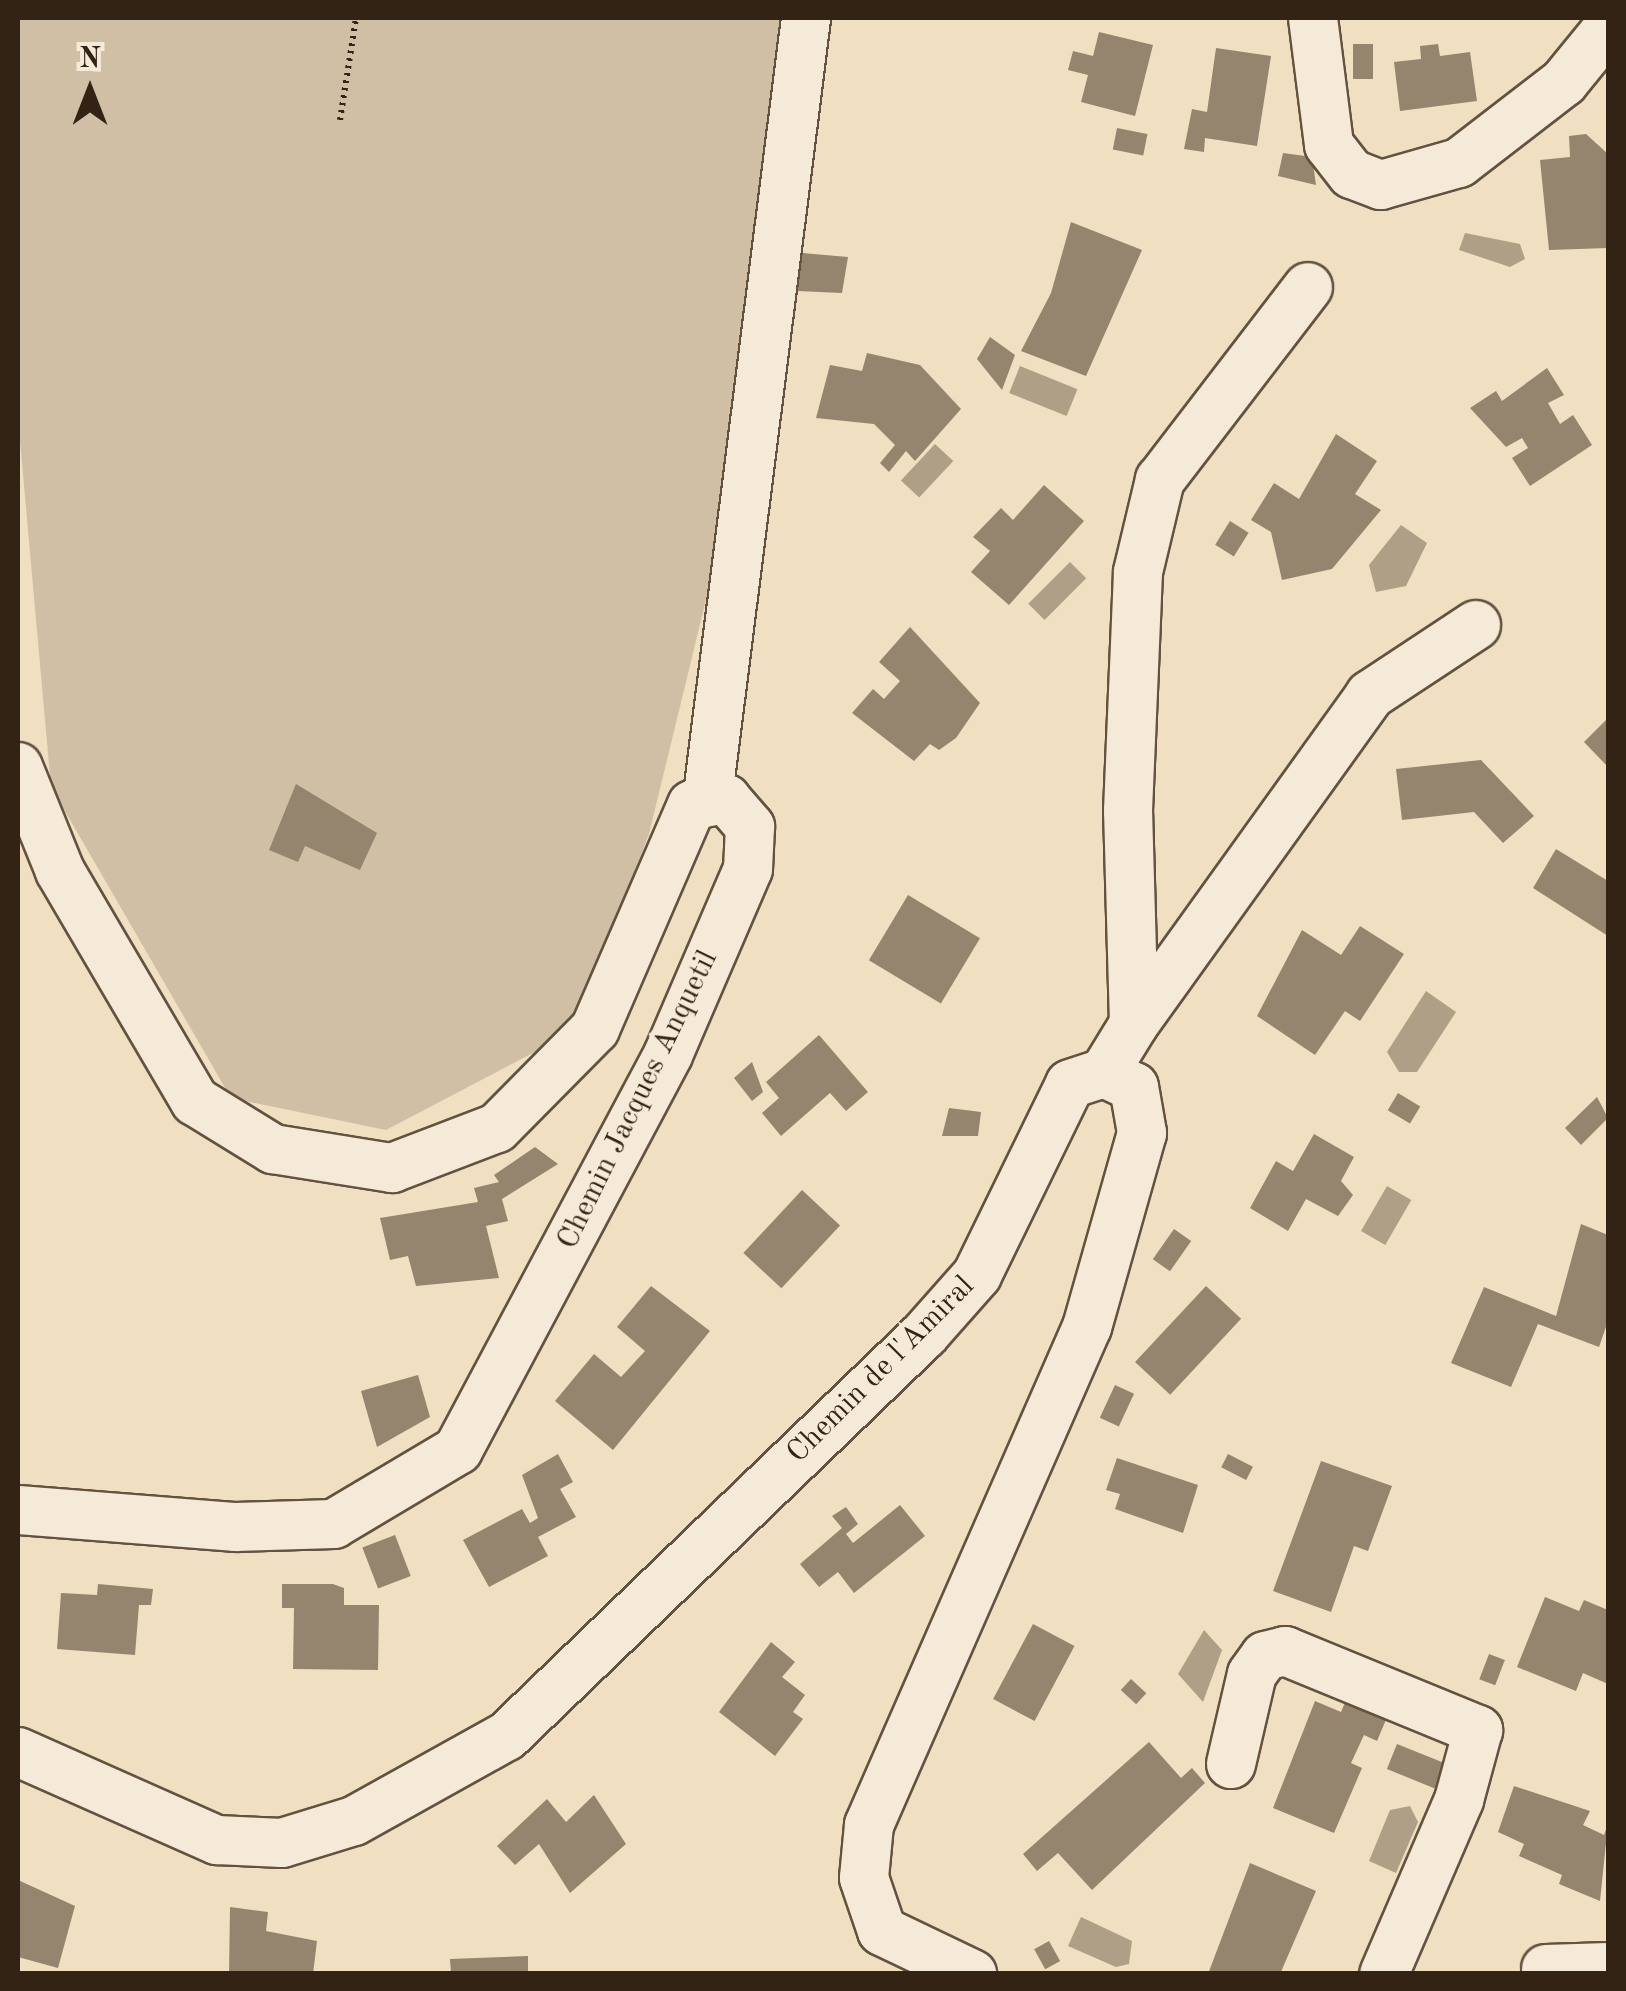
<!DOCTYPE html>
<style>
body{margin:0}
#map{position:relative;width:1626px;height:1991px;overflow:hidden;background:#f0dfc1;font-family:"Old Standard TT",serif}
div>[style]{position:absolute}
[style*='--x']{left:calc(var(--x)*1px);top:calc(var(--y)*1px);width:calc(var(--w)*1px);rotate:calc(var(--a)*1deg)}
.green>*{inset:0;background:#d0bfa4}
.water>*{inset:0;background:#af9f86;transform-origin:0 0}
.building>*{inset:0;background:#95856e;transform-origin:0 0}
.path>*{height:6px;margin-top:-3px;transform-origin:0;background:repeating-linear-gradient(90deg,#322314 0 2.5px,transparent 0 7.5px)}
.roads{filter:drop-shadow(2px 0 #62523f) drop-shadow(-2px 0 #62523f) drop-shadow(0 2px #62523f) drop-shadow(0 -2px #62523f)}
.minor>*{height:48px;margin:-24px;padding:0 24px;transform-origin:24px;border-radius:24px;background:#f5ead7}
span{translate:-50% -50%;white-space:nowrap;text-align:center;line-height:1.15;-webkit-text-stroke:9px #f5ead7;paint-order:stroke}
.street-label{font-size:30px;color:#322314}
.frame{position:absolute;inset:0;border:20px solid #322314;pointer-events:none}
.north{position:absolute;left:40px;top:40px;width:100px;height:100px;-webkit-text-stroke:8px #f5ead7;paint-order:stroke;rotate:0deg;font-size:28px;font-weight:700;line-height:40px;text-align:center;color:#322314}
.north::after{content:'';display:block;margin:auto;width:35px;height:45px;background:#322314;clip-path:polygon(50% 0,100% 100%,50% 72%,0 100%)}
</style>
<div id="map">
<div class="green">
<i style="clip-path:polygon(18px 18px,826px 18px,800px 213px,649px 834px,573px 1032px,386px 1130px,231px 1098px,51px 787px,18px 418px)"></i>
</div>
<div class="water">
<i style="clip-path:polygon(1465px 233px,1520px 244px,1525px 259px,1510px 267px,1459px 250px)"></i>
<i style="left:1020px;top:366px;width:62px;height:29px;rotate:22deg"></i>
<i style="left:935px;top:444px;width:25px;height:50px;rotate:43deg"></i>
<i style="clip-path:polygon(1401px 525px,1427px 543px,1406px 586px,1376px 592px,1369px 565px)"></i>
<i style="left:1070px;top:562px;width:23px;height:59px;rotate:45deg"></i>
<i style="clip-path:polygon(1426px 991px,1456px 1012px,1417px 1072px,1399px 1072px,1387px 1052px)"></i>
<i style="left:1387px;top:1186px;width:28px;height:52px;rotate:30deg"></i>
<i style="clip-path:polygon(1204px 1630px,1222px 1650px,1203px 1702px,1178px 1674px)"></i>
<i style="clip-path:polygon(1410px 1806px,1418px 1822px,1396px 1873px,1369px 1861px,1390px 1810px)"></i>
<i style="clip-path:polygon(1081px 1917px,1132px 1941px,1129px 1964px,1116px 1967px,1068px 1946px)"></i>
</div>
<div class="building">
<i style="clip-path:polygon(1099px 32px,1153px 45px,1135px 116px,1081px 102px,1088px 75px,1068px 70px,1073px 51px,1093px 56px)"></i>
<i style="left:1373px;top:44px;width:35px;height:20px;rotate:90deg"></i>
<i style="clip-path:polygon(1438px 44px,1440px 56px,1470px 52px,1477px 101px,1400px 111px,1394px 62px,1421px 59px,1420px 46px)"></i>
<i style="clip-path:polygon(1216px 48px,1271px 56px,1257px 146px,1205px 138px,1204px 152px,1184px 149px,1192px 109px,1207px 112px)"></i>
<i style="left:1117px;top:128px;width:31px;height:22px;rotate:11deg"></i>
<i style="clip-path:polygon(1586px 134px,1608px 154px,1608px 248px,1549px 250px,1540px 160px,1570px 157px,1569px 136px)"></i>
<i style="clip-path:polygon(1283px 153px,1312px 157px,1316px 185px,1278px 176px)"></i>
<i style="clip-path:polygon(1071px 222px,1142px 250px,1086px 376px,1021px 351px,1051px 293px)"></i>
<i style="clip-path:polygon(802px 253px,848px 257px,842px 293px,797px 291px)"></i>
<i style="clip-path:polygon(990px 337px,1015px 355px,1002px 390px,977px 359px)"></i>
<i style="clip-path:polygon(867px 353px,920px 365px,961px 409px,915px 461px,906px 451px,889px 472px,880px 463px,895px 445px,874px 424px,816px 418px,830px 365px,862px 371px)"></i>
<i style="clip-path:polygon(1547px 368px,1564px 395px,1548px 403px,1560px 424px,1573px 415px,1592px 445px,1530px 486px,1512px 458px,1528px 448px,1522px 438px,1506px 447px,1470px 408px,1496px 391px,1502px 401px)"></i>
<i style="clip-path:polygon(1336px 434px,1377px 461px,1355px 494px,1381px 510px,1332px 569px,1282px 580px,1271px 532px,1251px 520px,1274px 483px,1299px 499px)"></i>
<i style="clip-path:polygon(1044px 485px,1084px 521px,1009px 605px,971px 572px,990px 551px,973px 537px,1001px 508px,1013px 520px)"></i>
<i style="left:1230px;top:521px;width:22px;height:28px;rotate:32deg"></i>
<i style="clip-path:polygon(910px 627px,980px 703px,956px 738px,939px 750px,930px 744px,914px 761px,852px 713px,873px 689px,884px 699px,900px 681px,879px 662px)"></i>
<i style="clip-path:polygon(1608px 718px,1608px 767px,1584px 742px)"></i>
<i style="clip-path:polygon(1481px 760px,1534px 816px,1503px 843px,1474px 812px,1402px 820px,1396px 769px)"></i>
<i style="clip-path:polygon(296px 784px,377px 833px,360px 870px,305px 846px,298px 862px,269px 850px)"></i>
<i style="clip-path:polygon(1556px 849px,1608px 881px,1608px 936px,1533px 888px)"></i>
<i style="left:908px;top:895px;width:84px;height:76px;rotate:31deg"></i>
<i style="clip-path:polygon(1360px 926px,1404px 954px,1360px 1021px,1345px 1011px,1315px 1055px,1257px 1016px,1302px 930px,1341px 955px)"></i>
<i style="clip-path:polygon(819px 1035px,868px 1092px,846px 1111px,830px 1093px,781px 1136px,762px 1113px,779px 1098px,766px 1082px)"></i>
<i style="clip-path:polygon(752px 1062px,763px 1092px,752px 1101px,734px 1078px)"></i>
<i style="left:1398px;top:1093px;width:26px;height:20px;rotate:31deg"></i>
<i style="clip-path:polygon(1597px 1097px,1608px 1118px,1581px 1145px,1565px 1128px)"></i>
<i style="clip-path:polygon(949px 1108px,981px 1112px,978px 1136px,942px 1136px)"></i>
<i style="clip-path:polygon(1314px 1134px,1354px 1157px,1341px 1181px,1353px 1195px,1338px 1216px,1306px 1199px,1288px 1231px,1250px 1208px,1276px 1161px,1293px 1171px)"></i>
<i style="clip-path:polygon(535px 1147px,558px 1164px,502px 1199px,508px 1221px,486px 1226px,499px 1278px,416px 1286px,408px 1256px,390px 1260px,380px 1218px,478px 1202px,474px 1188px,499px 1182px,494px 1175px)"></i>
<i style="left:802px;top:1190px;width:52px;height:86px;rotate:43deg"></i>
<i style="clip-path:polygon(1581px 1224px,1608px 1235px,1608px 1321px,1599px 1347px,1538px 1324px,1511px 1387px,1451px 1363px,1484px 1287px,1556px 1316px)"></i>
<i style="left:1174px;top:1229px;width:21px;height:37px;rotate:35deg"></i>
<i style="clip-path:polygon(651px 1286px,710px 1331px,613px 1450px,555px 1401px,594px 1354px,621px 1377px,645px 1351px,617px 1327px)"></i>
<i style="left:1206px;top:1286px;width:48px;height:104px;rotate:43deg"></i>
<i style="clip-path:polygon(418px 1375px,430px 1417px,377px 1447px,361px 1391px)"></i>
<i style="left:1115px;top:1385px;width:21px;height:36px;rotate:25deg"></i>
<i style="clip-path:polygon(558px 1454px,573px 1482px,560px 1489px,576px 1517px,538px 1537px,548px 1556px,489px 1587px,463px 1540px,522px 1509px,530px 1523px,538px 1518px,522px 1475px)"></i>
<i style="left:1228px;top:1454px;width:28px;height:15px;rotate:27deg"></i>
<i style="clip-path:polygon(1117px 1458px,1198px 1485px,1183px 1533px,1115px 1509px,1120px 1494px,1106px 1490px)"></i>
<i style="clip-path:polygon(1321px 1461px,1392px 1486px,1368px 1551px,1354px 1546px,1331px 1612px,1273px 1591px)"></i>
<i style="clip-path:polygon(900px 1505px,925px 1536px,854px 1593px,838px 1572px,819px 1587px,800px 1564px,842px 1528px,832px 1516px,846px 1507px,858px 1524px,846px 1534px,853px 1543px)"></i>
<i style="left:395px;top:1535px;width:44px;height:35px;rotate:69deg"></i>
<i style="clip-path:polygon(98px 1584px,153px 1589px,151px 1605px,139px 1605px,135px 1655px,57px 1649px,61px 1593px,97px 1595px)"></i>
<i style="clip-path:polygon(282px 1584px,333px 1584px,344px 1588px,344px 1605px,379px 1605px,378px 1670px,293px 1669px,294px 1608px,282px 1608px)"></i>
<i style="clip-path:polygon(1545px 1597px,1579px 1611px,1584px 1600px,1608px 1610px,1608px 1684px,1583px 1673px,1576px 1691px,1517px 1667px)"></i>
<i style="left:1033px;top:1624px;width:47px;height:85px;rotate:28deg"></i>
<i style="clip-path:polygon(771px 1642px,795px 1662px,782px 1677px,805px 1695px,793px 1712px,803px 1719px,775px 1756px,719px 1712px)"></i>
<i style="left:1489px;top:1654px;width:17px;height:27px;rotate:21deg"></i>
<i style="left:1131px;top:1679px;width:21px;height:15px;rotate:43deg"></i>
<i style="clip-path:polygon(1347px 1698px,1388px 1715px,1377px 1741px,1364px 1735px,1351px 1763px,1362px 1768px,1334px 1833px,1273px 1808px,1315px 1701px,1341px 1712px)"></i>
<i style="clip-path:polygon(1149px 1742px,1181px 1778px,1192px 1768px,1205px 1783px,1092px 1890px,1058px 1853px,1037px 1871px,1023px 1854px)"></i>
<i style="left:1397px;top:1744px;width:53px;height:27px;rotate:22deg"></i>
<i style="clip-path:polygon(1514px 1786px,1590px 1811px,1583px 1825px,1604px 1835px,1608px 1824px,1600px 1901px,1559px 1884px,1562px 1875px,1519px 1856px,1524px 1844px,1498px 1832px)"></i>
<i style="clip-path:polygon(594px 1795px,626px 1844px,570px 1893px,539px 1844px,515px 1865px,497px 1846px,547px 1799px,566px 1822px)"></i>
<i style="clip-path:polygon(1250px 1863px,1316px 1891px,1280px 1974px,1208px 1974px)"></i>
<i style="clip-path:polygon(18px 1880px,75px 1906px,58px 1968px,18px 1957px)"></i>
<i style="clip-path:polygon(230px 1907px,268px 1912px,266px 1931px,317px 1941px,313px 1974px,229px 1974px)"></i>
<i style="left:1049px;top:1941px;width:23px;height:17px;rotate:61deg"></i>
<i style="clip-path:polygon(528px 1956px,528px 1974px,451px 1974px,450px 1959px)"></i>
</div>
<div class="path">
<i style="--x:340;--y:120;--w:103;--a:-81.1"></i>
</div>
<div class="roads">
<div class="minor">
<i style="--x:1313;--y:18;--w:128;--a:82.8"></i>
<i style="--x:1329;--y:145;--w:37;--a:52"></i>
<i style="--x:1352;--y:174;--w:31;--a:21"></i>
<i style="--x:1381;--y:185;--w:81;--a:-15.8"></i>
<i style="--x:1459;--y:163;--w:133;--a:-37.6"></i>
<i style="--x:1564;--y:82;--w:70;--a:-50.8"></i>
<i style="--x:18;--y:767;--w:112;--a:68"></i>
<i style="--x:60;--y:871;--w:267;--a:59.6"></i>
<i style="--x:195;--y:1101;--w:92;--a:31.6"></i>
<i style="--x:273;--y:1149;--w:121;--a:9.1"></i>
<i style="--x:392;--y:1168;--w:112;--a:-20.9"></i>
<i style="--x:497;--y:1128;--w:139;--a:-45.3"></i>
<i style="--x:595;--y:1029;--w:244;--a:-66.6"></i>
<i style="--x:692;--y:805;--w:35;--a:-10"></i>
<i style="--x:726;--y:799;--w:37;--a:49"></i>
<i style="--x:750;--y:827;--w:42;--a:92.7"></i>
<i style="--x:748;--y:869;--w:202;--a:113.3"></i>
<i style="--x:668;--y:1055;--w:447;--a:118"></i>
<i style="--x:458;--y:1450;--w:144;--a:149.2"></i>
<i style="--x:334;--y:1524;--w:99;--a:178.3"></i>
<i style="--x:235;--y:1527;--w:218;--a:-175.5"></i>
<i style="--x:707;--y:802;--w:790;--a:-82.8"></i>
<i style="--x:1134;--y:1024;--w:405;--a:-54.3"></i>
<i style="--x:1370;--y:695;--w:127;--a:-33.4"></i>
<i style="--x:1104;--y:1073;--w:57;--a:-58.5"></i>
<i style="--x:1134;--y:1024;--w:213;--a:-91.6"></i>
<i style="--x:1128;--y:811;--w:239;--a:-87.6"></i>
<i style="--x:1138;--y:572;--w:95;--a:-76.6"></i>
<i style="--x:1160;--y:480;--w:243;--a:-52.5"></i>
<i style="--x:18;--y:1752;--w:218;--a:23.9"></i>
<i style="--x:217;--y:1840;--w:65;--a:2.6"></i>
<i style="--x:282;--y:1843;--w:75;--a:-17"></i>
<i style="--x:354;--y:1821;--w:175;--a:-29.1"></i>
<i style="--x:507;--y:1736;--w:579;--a:-43.88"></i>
<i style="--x:924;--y:1335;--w:80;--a:-48.5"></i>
<i style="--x:977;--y:1275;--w:212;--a:-64"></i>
<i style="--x:1070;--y:1084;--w:36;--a:-18"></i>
<i style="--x:1104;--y:1073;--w:33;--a:25"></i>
<i style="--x:1134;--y:1087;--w:47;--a:80.1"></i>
<i style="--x:1142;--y:1133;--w:202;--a:105.8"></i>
<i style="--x:1087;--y:1327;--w:544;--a:113.64"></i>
<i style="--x:869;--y:1825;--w:53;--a:95.4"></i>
<i style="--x:864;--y:1878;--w:56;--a:71.2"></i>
<i style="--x:882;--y:1931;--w:100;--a:25.5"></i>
<i style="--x:1231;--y:1764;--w:92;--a:-76.9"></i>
<i style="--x:1252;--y:1674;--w:22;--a:-54"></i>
<i style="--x:1265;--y:1656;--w:21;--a:-14"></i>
<i style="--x:1285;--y:1651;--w:209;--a:22.3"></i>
<i style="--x:1478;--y:1730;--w:73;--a:105.2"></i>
<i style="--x:1459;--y:1800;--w:189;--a:113.3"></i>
<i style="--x:1546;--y:1969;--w:62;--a:-1.8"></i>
</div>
</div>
<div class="street-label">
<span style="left:638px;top:1100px;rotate:-64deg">Chemin Jacques Anquetil</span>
<span style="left:881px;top:1370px;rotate:-45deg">Chemin de l'Amiral</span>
</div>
<div class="frame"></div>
<div class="north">N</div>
</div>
